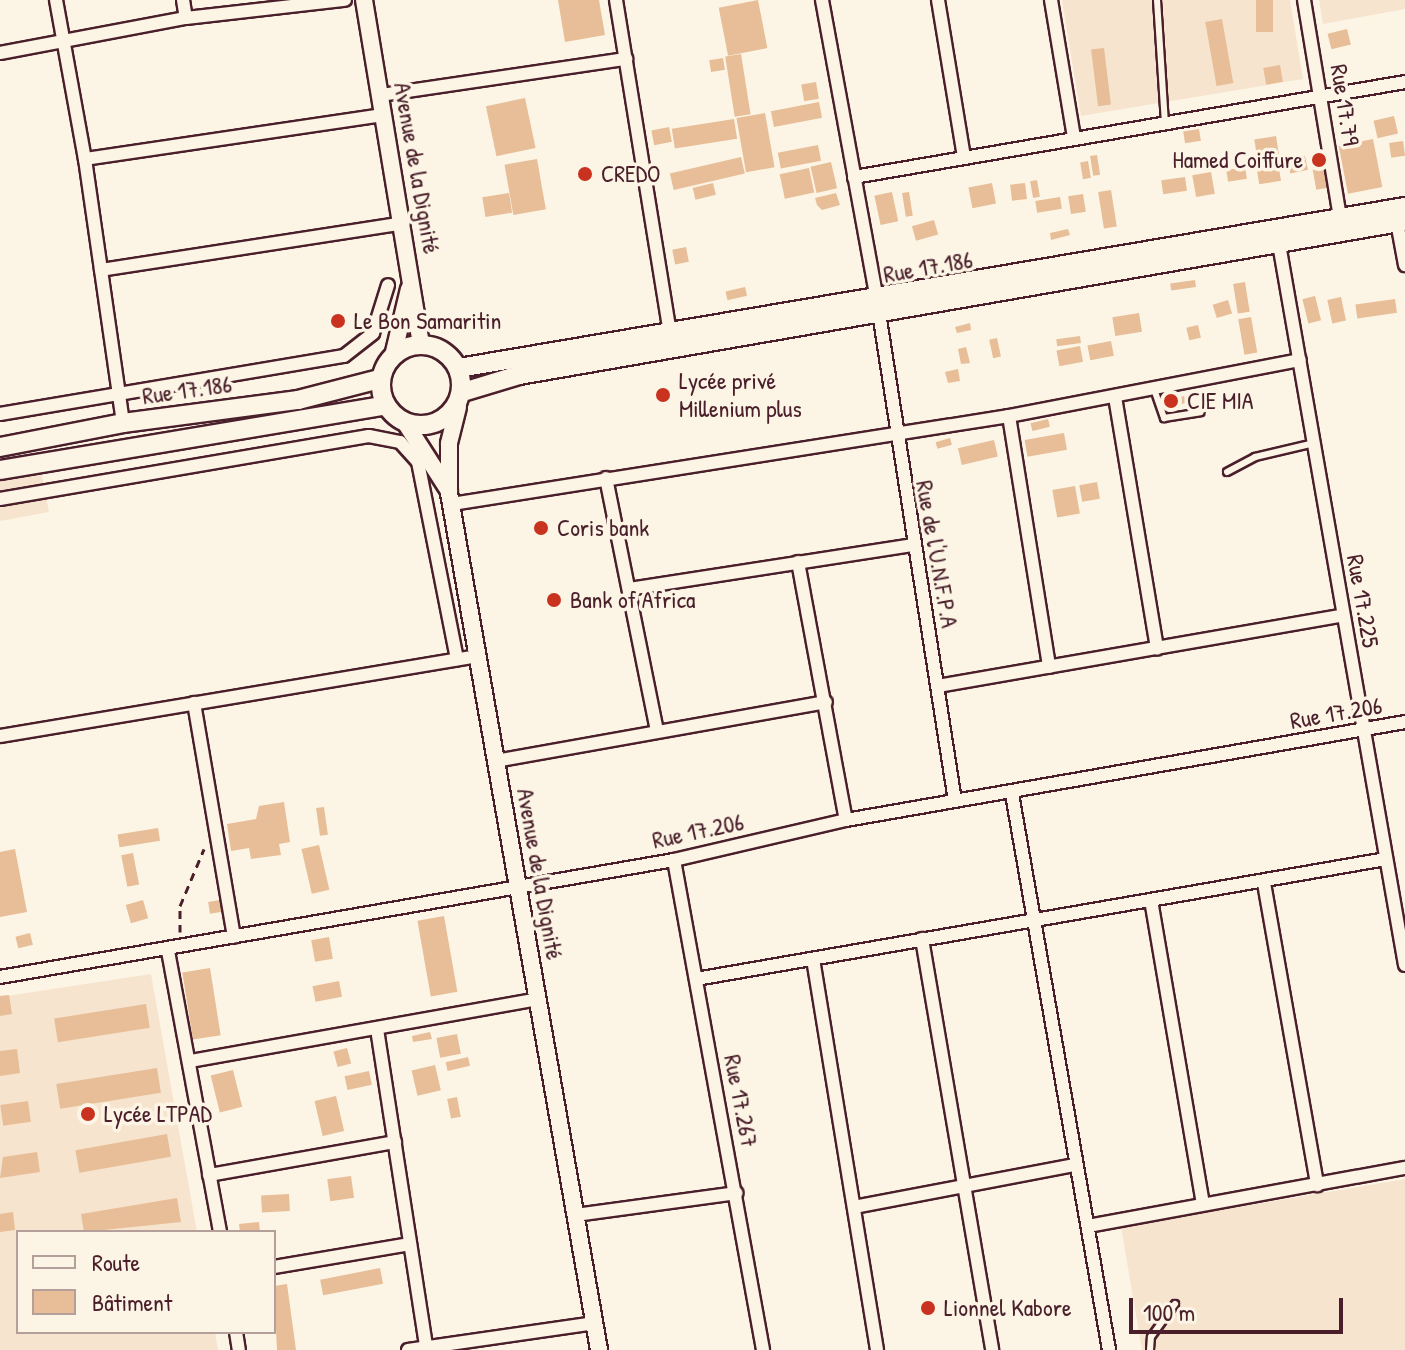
<!DOCTYPE html>
<meta charset="utf-8">
<style>
body{margin:0}
#map{position:relative;width:1405px;height:1350px;overflow:hidden;background:#fcf5e5;font-family:"Patrick Hand",sans-serif}
div>[style]{position:absolute}
[style*='--x']{left:calc(var(--x)*1px);top:calc(var(--y)*1px);width:calc(var(--w)*1px);rotate:calc(var(--a)*1deg)}
.built>*{inset:0;background:#f6e4ce}
.building>*{inset:0;background:#e7be97;transform-origin:0 0}
.path>*{height:3px;margin-top:-1.5px;transform-origin:0;background:repeating-linear-gradient(90deg,#4a1f2b 0 8px,transparent 0 14px)}
.roads{filter:drop-shadow(2px 0 #4a1f2b) drop-shadow(-2px 0 #4a1f2b) drop-shadow(0 2px #4a1f2b) drop-shadow(0 -2px #4a1f2b)}
.service>*{height:6px;margin:-3px;padding:0 3px;transform-origin:3px;border-radius:3px;background:#fcf5e5}
.minor>*{height:12px;margin:-6px;padding:0 6px;transform-origin:6px;border-radius:6px;background:#fcf5e5}
.tertiary>*{height:16px;margin:-8px;padding:0 8px;transform-origin:8px;border-radius:8px;background:#fcf5e5}
.secondary>*{height:18px;margin:-9px;padding:0 9px;transform-origin:9px;border-radius:9px;background:#fcf5e5}
.secondary>.ring{margin:-9px;padding:0;box-sizing:content-box;background:none;border:18px solid #fcf5e5;border-radius:50%}
.dots>*{width:22px;height:22px;translate:-50% -50%;box-sizing:border-box;border:4px solid #fcf5e5;border-radius:50%}
span{translate:-50% -50%;white-space:nowrap;text-align:center;line-height:1.15;-webkit-text-stroke:7px #fcf5e5;paint-order:stroke}
.street-label{font-size:24px;color:#4a1f2b}
.poi-label{font-size:24px;color:#4a1f2b}
.right{translate:-100% -50%;text-align:right}
.left{translate:0 -50%;text-align:left}
.legend{position:absolute;left:16px;top:1230px;width:260px;height:104px;box-sizing:border-box;background:#fcf5e5;border:2px solid #b59f9b;margin:0;padding:10px 14px;list-style:none;font-size:24px;color:#4a1f2b}
.legend li{display:flex;align-items:center;gap:16px;height:40px}
.legend b{width:40px;border:2px solid #b59f9b}
.scale{position:absolute;left:1129px;top:1298px;width:214px;height:36px;box-sizing:border-box;border:4px solid #4a1f2b;border-top:0;padding-left:10px;font-size:24px;line-height:28px;white-space:nowrap;color:#4a1f2b;-webkit-text-stroke:6px #fcf5e5;paint-order:stroke}
</style>
<div id="map">
<div class="built">
<i style="clip-path:polygon(1062px 0,1290px 0,1303px 79px,1081px 116px)"></i>
<i style="clip-path:polygon(1319px 0,1405px 0,1405px 9px,1323px 24px)"></i>
<i style="clip-path:polygon(41px 471px,49px 512px,0 521px,0 475px)"></i>
<i style="clip-path:polygon(151px 974px,197px 1232px,18px 1232px,18px 1332px,215px 1332px,218px 1350px,0 1350px,0 997px)"></i>
<i style="clip-path:polygon(1405px 1179px,1405px 1350px,1142px 1350px,1121px 1227px)"></i>
</div>
<div class="building">
<i style="clip-path:polygon(558px 0,599px 0,605px 35px,565px 42px)"></i>
<i style="left:758px;top:0;width:49px;height:40px;rotate:79deg"></i>
<i style="left:1256px;top:0;width:17px;height:32px"></i>
<i style="left:1222px;top:19px;width:65px;height:17px;rotate:80deg"></i>
<i style="left:1347px;top:29px;width:16px;height:20px;rotate:76deg"></i>
<i style="left:1104px;top:48px;width:57px;height:13px;rotate:83deg"></i>
<i style="left:741px;top:54px;width:61px;height:16px;rotate:81deg"></i>
<i style="left:723px;top:58px;width:12px;height:14px;rotate:81deg"></i>
<i style="left:1280px;top:65px;width:17px;height:17px;rotate:80deg"></i>
<i style="left:816px;top:82px;width:17px;height:15px;rotate:80deg"></i>
<i style="left:525px;top:98px;width:51px;height:40px;rotate:78deg"></i>
<i style="left:819px;top:102px;width:16px;height:49px;rotate:79deg"></i>
<i style="left:765px;top:113px;width:55px;height:29px;rotate:80deg"></i>
<i style="left:1394px;top:116px;width:18px;height:21px;rotate:77deg"></i>
<i style="left:734px;top:119px;width:20px;height:63px;rotate:81deg"></i>
<i style="left:669px;top:127px;width:15px;height:18px;rotate:79deg"></i>
<i style="left:1199px;top:129px;width:12px;height:16px;rotate:81deg"></i>
<i style="left:1276px;top:136px;width:20px;height:22px;rotate:81deg"></i>
<i style="left:1373px;top:139px;width:49px;height:35px;rotate:79deg"></i>
<i style="left:1403px;top:141px;width:15px;height:14px;rotate:82deg"></i>
<i style="left:818px;top:145px;width:16px;height:41px;rotate:79deg"></i>
<i style="left:1323px;top:153px;width:35px;height:13px;rotate:80deg"></i>
<i style="left:1097px;top:155px;width:20px;height:7px;rotate:81deg"></i>
<i style="left:1305px;top:156px;width:14px;height:18px;rotate:78deg"></i>
<i style="left:741px;top:157px;width:17px;height:73px;rotate:77deg"></i>
<i style="left:537px;top:159px;width:51px;height:33px;rotate:80deg"></i>
<i style="left:1088px;top:161px;width:17px;height:8px;rotate:80deg"></i>
<i style="left:831px;top:162px;width:27px;height:21px;rotate:77deg"></i>
<i style="left:1278px;top:162px;width:19px;height:22px;rotate:81deg"></i>
<i style="left:1245px;top:167px;width:12px;height:19px;rotate:81deg"></i>
<i style="left:809px;top:168px;width:25px;height:30px;rotate:78deg"></i>
<i style="left:1211px;top:172px;width:22px;height:19px;rotate:80deg"></i>
<i style="left:1185px;top:177px;width:14px;height:24px;rotate:82deg"></i>
<i style="left:1037px;top:180px;width:17px;height:7px;rotate:80deg"></i>
<i style="left:713px;top:183px;width:12px;height:21px;rotate:76deg"></i>
<i style="left:992px;top:183px;width:21px;height:24px;rotate:79deg"></i>
<i style="left:1025px;top:183px;width:16px;height:15px;rotate:83deg"></i>
<i style="left:1111px;top:190px;width:37px;height:13px;rotate:81deg"></i>
<i style="left:892px;top:192px;width:30px;height:18px;rotate:78deg"></i>
<i style="left:909px;top:192px;width:24px;height:7px;rotate:81deg"></i>
<i style="left:509px;top:193px;width:20px;height:27px;rotate:81deg"></i>
<i style="clip-path:polygon(836px 193px,840px 205px,822px 210px,817px 205px,815px 198px)"></i>
<i style="left:1083px;top:194px;width:18px;height:15px;rotate:81deg"></i>
<i style="left:1060px;top:197px;width:12px;height:25px;rotate:81deg"></i>
<i style="left:934px;top:220px;width:15px;height:23px;rotate:74deg"></i>
<i style="clip-path:polygon(1068px 229px,1070px 235px,1051px 240px,1050px 233px)"></i>
<i style="left:686px;top:247px;width:15px;height:14px;rotate:79deg"></i>
<i style="left:1195px;top:280px;width:7px;height:25px;rotate:82deg"></i>
<i style="left:1245px;top:282px;width:30px;height:12px;rotate:81deg"></i>
<i style="left:745px;top:287px;width:9px;height:20px;rotate:77deg"></i>
<i style="left:1315px;top:296px;width:25px;height:13px;rotate:76deg"></i>
<i style="left:1341px;top:297px;width:24px;height:14px;rotate:78deg"></i>
<i style="left:1395px;top:299px;width:14px;height:40px;rotate:82deg"></i>
<i style="left:1228px;top:300px;width:14px;height:16px;rotate:73deg"></i>
<i style="left:1139px;top:313px;width:19px;height:27px;rotate:81deg"></i>
<i style="left:1251px;top:317px;width:36px;height:13px;rotate:80deg"></i>
<i style="clip-path:polygon(970px 323px,971px 330px,957px 333px,955px 327px)"></i>
<i style="left:1198px;top:325px;width:13px;height:12px;rotate:77deg"></i>
<i style="left:1080px;top:336px;width:7px;height:24px;rotate:82deg"></i>
<i style="left:997px;top:338px;width:19px;height:8px;rotate:78deg"></i>
<i style="left:1111px;top:341px;width:15px;height:24px;rotate:79deg"></i>
<i style="left:1080px;top:346px;width:16px;height:24px;rotate:79deg"></i>
<i style="clip-path:polygon(966px 347px,970px 363px,961px 364px,958px 349px)"></i>
<i style="clip-path:polygon(958px 369px,960px 381px,948px 383px,945px 372px)"></i>
<i style="left:1184px;top:396px;width:7px;height:20px;rotate:74deg"></i>
<i style="left:1048px;top:419px;width:8px;height:18px;rotate:76deg"></i>
<i style="left:1064px;top:433px;width:17px;height:40px;rotate:80deg"></i>
<i style="left:950px;top:438px;width:7px;height:15px;rotate:74deg"></i>
<i style="left:994px;top:440px;width:17px;height:37px;rotate:77deg"></i>
<i style="left:1097px;top:482px;width:17px;height:18px;rotate:80deg"></i>
<i style="left:1075px;top:486px;width:28px;height:23px;rotate:80deg"></i>
<i style="clip-path:polygon(284px 802px,290px 842px,279px 844px,281px 855px,251px 859px,249px 848px,231px 851px,227px 824px,256px 819px,259px 806px)"></i>
<i style="left:324px;top:807px;width:28px;height:8px;rotate:82deg"></i>
<i style="left:158px;top:828px;width:13px;height:41px;rotate:81deg"></i>
<i style="left:319px;top:845px;width:46px;height:18px;rotate:77deg"></i>
<i style="clip-path:polygon(15px 849px,27px 912px,0 917px,0 852px)"></i>
<i style="left:133px;top:853px;width:32px;height:12px;rotate:79deg"></i>
<i style="left:143px;top:900px;width:19px;height:18px;rotate:74deg"></i>
<i style="left:220px;top:900px;width:12px;height:12px;rotate:81deg"></i>
<i style="left:444px;top:916px;width:77px;height:27px;rotate:80deg"></i>
<i style="left:30px;top:933px;width:12px;height:15px;rotate:76deg"></i>
<i style="left:329px;top:937px;width:22px;height:18px;rotate:80deg"></i>
<i style="left:210px;top:968px;width:68px;height:28px;rotate:81deg"></i>
<i style="left:339px;top:981px;width:16px;height:27px;rotate:79deg"></i>
<i style="clip-path:polygon(9px 995px,12px 1014px,0 1016px,0 996px)"></i>
<i style="left:146px;top:1004px;width:24px;height:93px;rotate:81deg"></i>
<i style="clip-path:polygon(430px 1032px,432px 1039px,413px 1042px,412px 1036px)"></i>
<i style="left:457px;top:1034px;width:20px;height:21px;rotate:79deg"></i>
<i style="left:347px;top:1048px;width:16px;height:14px;rotate:75deg"></i>
<i style="clip-path:polygon(17px 1049px,20px 1073px,0 1076px,0 1051px)"></i>
<i style="left:468px;top:1057px;width:9px;height:23px;rotate:77deg"></i>
<i style="left:435px;top:1065px;width:26px;height:24px;rotate:77deg"></i>
<i style="left:157px;top:1068px;width:25px;height:102px;rotate:81deg"></i>
<i style="left:233px;top:1070px;width:38px;height:23px;rotate:76deg"></i>
<i style="left:369px;top:1071px;width:14px;height:25px;rotate:78deg"></i>
<i style="left:336px;top:1096px;width:36px;height:22px;rotate:77deg"></i>
<i style="left:457px;top:1097px;width:20px;height:10px;rotate:79deg"></i>
<i style="left:28px;top:1101px;width:21px;height:28px;rotate:82deg"></i>
<i style="left:167px;top:1134px;width:23px;height:93px;rotate:80deg"></i>
<i style="clip-path:polygon(37px 1152px,40px 1172px,0 1178px,3px 1157px)"></i>
<i style="left:351px;top:1176px;width:22px;height:24px;rotate:82deg"></i>
<i style="left:289px;top:1194px;width:17px;height:28px;rotate:87deg"></i>
<i style="clip-path:polygon(177px 1198px,181px 1222px,84px 1232px,81px 1214px)"></i>
<i style="clip-path:polygon(13px 1212px,15px 1230px,0 1232px,0 1214px)"></i>
<i style="clip-path:polygon(259px 1222px,260px 1232px,240px 1232px,239px 1224px)"></i>
<i style="left:380px;top:1268px;width:16px;height:61px;rotate:79deg"></i>
<i style="clip-path:polygon(287px 1284px,296px 1350px,277px 1350px,274px 1286px)"></i>
</div>
<div class="path">
<i style="--x:180;--y:932;--w:26;--a:-90"></i>
<i style="--x:180;--y:906;--w:62;--a:-67.2"></i>
</div>
<div class="roads">
<div class="service">
<i style="--x:1157;--y:0;--w:123;--a:86.3"></i>
<i style="--x:1154;--y:389;--w:31;--a:71"></i>
<i style="--x:1164;--y:418;--w:37;--a:-9"></i>
<i style="--x:1227;--y:472;--w:32;--a:-28"></i>
<i style="--x:1255;--y:457;--w:61;--a:-13.3"></i>
<i style="--x:1150;--y:1350;--w:13;--a:-86"></i>
<i style="--x:1151;--y:1337;--w:41;--a:-54"></i>
</div>
<div class="minor">
<i style="--x:56;--y:0;--w:162;--a:79.7"></i>
<i style="--x:85;--y:159;--w:267;--a:81.8"></i>
<i style="--x:183;--y:0;--w:18;--a:81"></i>
<i style="--x:616;--y:0;--w:338;--a:80.8"></i>
<i style="--x:822;--y:0;--w:305;--a:79.6"></i>
<i style="--x:877;--y:300;--w:507;--a:81.15"></i>
<i style="--x:938;--y:0;--w:159;--a:80.6"></i>
<i style="--x:1051;--y:0;--w:139;--a:80.5"></i>
<i style="--x:1304;--y:0;--w:221;--a:80.6"></i>
<i style="--x:0;--y:53;--w:189;--a:-10.7"></i>
<i style="--x:186;--y:18;--w:160;--a:-6.5"></i>
<i style="--x:381;--y:95;--w:248;--a:-8.4"></i>
<i style="--x:85;--y:159;--w:302;--a:-8.4"></i>
<i style="--x:854;--y:177;--w:559;--a:-9.78"></i>
<i style="--x:1397;--y:222;--w:44;--a:79.5"></i>
<i style="--x:1279;--y:244;--w:732;--a:80.09"></i>
<i style="--x:101;--y:270;--w:306;--a:-8.8"></i>
<i style="--x:1115;--y:397;--w:255;--a:80.5"></i>
<i style="--x:0;--y:414;--w:349;--a:-9.6"></i>
<i style="--x:344;--y:356;--w:37;--a:-38"></i>
<i style="--x:373;--y:333;--w:50;--a:-72.6"></i>
<i style="--x:1009;--y:416;--w:254;--a:80.9"></i>
<i style="--x:606;--y:478;--w:257;--a:78.6"></i>
<i style="--x:0;--y:499;--w:374;--a:-9.7"></i>
<i style="--x:369;--y:436;--w:32;--a:11"></i>
<i style="--x:400;--y:442;--w:27;--a:48"></i>
<i style="--x:418;--y:462;--w:201;--a:78.8"></i>
<i style="--x:452;--y:504;--w:564;--a:-8.98"></i>
<i style="--x:1009;--y:416;--w:296;--a:-10.9"></i>
<i style="--x:798;--y:562;--w:262;--a:79.5"></i>
<i style="--x:629;--y:589;--w:287;--a:-8.8"></i>
<i style="--x:938;--y:686;--w:411;--a:-9.9"></i>
<i style="--x:194;--y:703;--w:237;--a:80.3"></i>
<i style="--x:0;--y:736;--w:483;--a:-9.5"></i>
<i style="--x:495;--y:761;--w:336;--a:-10.1"></i>
<i style="--x:1012;--y:794;--w:564;--a:80.1"></i>
<i style="--x:674;--y:860;--w:498;--a:79.7"></i>
<i style="--x:1264;--y:883;--w:307;--a:80"></i>
<i style="--x:1151;--y:900;--w:308;--a:80.3"></i>
<i style="--x:922;--y:939;--w:417;--a:80.3"></i>
<i style="--x:168;--y:951;--w:286;--a:79.5"></i>
<i style="--x:813;--y:959;--w:396;--a:80.7"></i>
<i style="--x:0;--y:977;--w:684;--a:-9.85"></i>
<i style="--x:674;--y:860;--w:177;--a:-13.1"></i>
<i style="--x:846;--y:820;--w:568;--a:-9.94"></i>
<i style="--x:696;--y:979;--w:700;--a:-9.87"></i>
<i style="--x:377;--y:1029;--w:322;--a:81.2"></i>
<i style="--x:190;--y:1061;--w:353;--a:-10.1"></i>
<i style="--x:209;--y:1175;--w:189;--a:-10.1"></i>
<i style="--x:854;--y:1207;--w:225;--a:-10.8"></i>
<i style="--x:576;--y:1215;--w:162;--a:-7.8"></i>
<i style="--x:1088;--y:1226;--w:322;--a:-10.4"></i>
<i style="--x:274;--y:1267;--w:138;--a:-9.6"></i>
<i style="--x:236;--y:1332;--w:18;--a:81"></i>
<i style="--x:408;--y:1350;--w:189;--a:-8.2"></i>
</div>
<div class="tertiary">
<i style="--x:364;--y:0;--w:349;--a:80.6"></i>
<i style="--x:393;--y:356;--w:69;--a:-76.6"></i>
<i style="--x:458;--y:407;--w:38;--a:104"></i>
<i style="--x:449;--y:444;--w:49;--a:90"></i>
<i style="--x:449;--y:493;--w:870;--a:80.07"></i>
<i style="--x:406;--y:424;--w:80;--a:57.3"></i>
</div>
<div class="secondary">
<i class="ring" style="left:381px;top:345px;width:62px;height:62px"></i>
<i style="--x:459;--y:368;--w:960;--a:-9.66"></i>
<i style="--x:463;--y:392;--w:59;--a:-16.9"></i>
<i style="--x:519;--y:375;--w:899;--a:-9.86"></i>
<i style="--x:0;--y:447;--w:125;--a:-11"></i>
<i style="--x:123;--y:423;--w:177;--a:-7.5"></i>
<i style="--x:298;--y:400;--w:84;--a:-14.5"></i>
<i style="--x:0;--y:470;--w:388;--a:-9.5"></i>
</div>
</div>
<div class="dots">
<i style="left:1319px;top:160px;background:#c8321e"></i>
<i style="left:585px;top:174px;background:#c8321e"></i>
<i style="left:338px;top:321px;background:#c8321e"></i>
<i style="left:663px;top:395px;background:#c8321e"></i>
<i style="left:1171px;top:401px;background:#c8321e"></i>
<i style="left:541px;top:528px;background:#c8321e"></i>
<i style="left:554px;top:600px;background:#c8321e"></i>
<i style="left:88px;top:1114px;background:#c8321e"></i>
<i style="left:928px;top:1308px;background:#c8321e"></i>
</div>
<div class="street-label">
<span style="left:1345px;top:105px;rotate:81deg">Rue 17.79</span>
<span style="left:417px;top:168px;rotate:80deg">Avenue de la Dignité</span>
<span style="left:928px;top:267px;rotate:-10deg">Rue 17.186</span>
<span style="left:187px;top:390px;rotate:-8deg">Rue 17.186</span>
<span style="left:937px;top:554px;rotate:80deg">Rue de l'U.N.F.P.A</span>
<span style="left:1363px;top:601px;rotate:80deg">Rue 17.225</span>
<span style="left:1336px;top:713px;rotate:-10deg">Rue 17.206</span>
<span style="left:698px;top:831px;rotate:-12deg">Rue 17.206</span>
<span style="left:540px;top:874px;rotate:80deg">Avenue de la Dignité</span>
<span style="left:741px;top:1101px;rotate:79deg">Rue 17.267</span>
</div>
<div class="poi-label">
<span class="right" style="left:1303px;top:160px">Hamed Coiffure</span>
<span class="left" style="left:601px;top:174px">CREDO</span>
<span class="left" style="left:354px;top:321px">Le Bon Samaritin</span>
<span class="left" style="left:679px;top:395px">Lycée privé<br>Millenium plus</span>
<span class="left" style="left:1187px;top:401px">CIE MIA</span>
<span class="left" style="left:557px;top:528px">Coris bank</span>
<span class="left" style="left:570px;top:600px">Bank of Africa</span>
<span class="left" style="left:104px;top:1114px">Lycée LTPAD</span>
<span class="left" style="left:944px;top:1308px">Lionnel Kabore</span>
</div>
<ul class="legend">
<li><b style="height:10px;background:#fcf5e5"></b>Route</li>
<li><b style="height:22px;background:#e7be97"></b>Bâtiment</li>
</ul>
<div class="scale">100 m</div>
</div>
